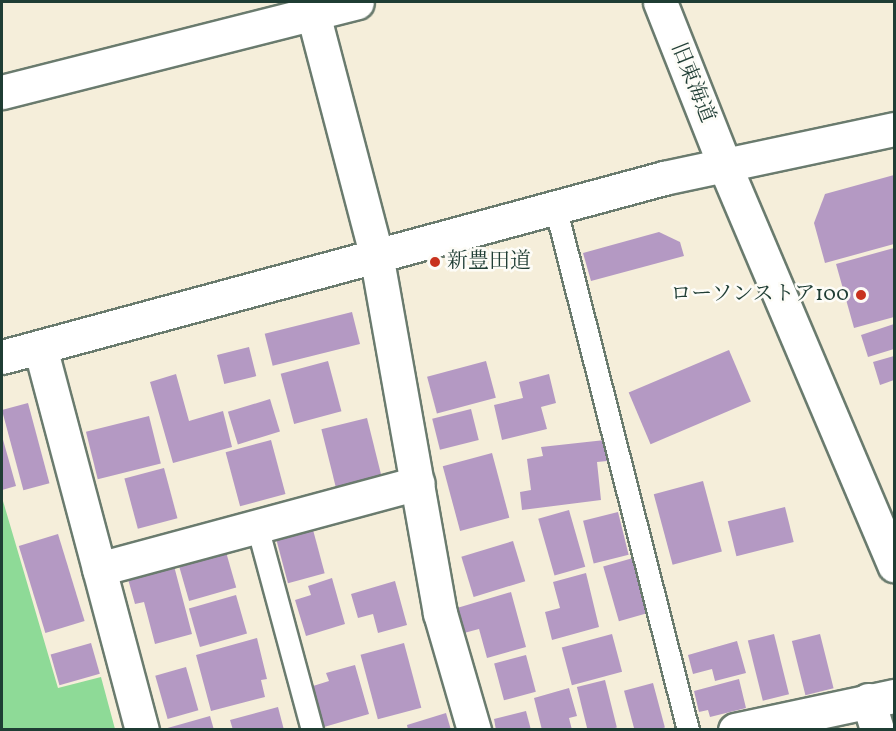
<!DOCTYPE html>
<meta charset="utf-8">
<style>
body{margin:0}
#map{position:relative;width:896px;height:731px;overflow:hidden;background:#f5eeda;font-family:Vollkorn,"Noto Serif JP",serif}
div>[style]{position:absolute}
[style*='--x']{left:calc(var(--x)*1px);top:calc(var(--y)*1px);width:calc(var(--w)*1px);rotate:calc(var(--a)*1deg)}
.green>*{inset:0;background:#8eda97}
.building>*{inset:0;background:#b499c3;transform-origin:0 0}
.roads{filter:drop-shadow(2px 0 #6a7b6e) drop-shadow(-2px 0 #6a7b6e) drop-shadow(0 2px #6a7b6e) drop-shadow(0 -2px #6a7b6e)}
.service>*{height:21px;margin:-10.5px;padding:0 10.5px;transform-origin:10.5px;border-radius:10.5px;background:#fff}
.minor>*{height:33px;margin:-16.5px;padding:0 16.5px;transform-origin:16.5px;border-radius:16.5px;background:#fff}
.tertiary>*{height:33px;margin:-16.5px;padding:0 16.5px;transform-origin:16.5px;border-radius:16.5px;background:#fff}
.dots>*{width:16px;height:16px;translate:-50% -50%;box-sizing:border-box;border:3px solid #fdfcf7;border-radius:50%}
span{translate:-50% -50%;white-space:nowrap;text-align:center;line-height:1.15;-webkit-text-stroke:5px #fdfcf7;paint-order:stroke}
.street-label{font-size:21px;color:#1f3d34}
.poi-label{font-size:21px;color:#1f3d34}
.left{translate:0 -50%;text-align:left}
.right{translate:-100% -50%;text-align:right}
.frame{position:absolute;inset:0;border:3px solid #1f3d34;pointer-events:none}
</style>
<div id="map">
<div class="green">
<i style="clip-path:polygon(3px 501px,58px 688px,101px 677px,115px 729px,2px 729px)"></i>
</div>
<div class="building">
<i style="clip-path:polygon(894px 175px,894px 244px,825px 263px,814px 223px,825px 194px)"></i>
<i style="clip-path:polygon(659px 232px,680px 242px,684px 256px,591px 281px,583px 253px)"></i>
<i style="clip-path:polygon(894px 248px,894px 317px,854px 328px,836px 264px)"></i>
<i style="left:352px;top:312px;width:33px;height:90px;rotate:76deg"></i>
<i style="clip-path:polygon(894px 324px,894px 349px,868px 357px,861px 335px)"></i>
<i style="left:249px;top:347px;width:30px;height:33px;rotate:76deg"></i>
<i style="left:729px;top:350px;width:56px;height:109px;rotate:67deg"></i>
<i style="clip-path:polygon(894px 356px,894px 380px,880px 385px,873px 362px)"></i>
<i style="left:328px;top:361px;width:52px;height:49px;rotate:75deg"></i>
<i style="left:486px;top:361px;width:38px;height:61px;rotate:75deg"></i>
<i style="clip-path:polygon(176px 374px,189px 421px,223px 411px,232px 447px,173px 463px,150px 382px)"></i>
<i style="clip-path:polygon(549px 374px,556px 403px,541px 407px,547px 429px,502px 440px,494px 405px,523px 398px,519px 382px)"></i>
<i style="left:270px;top:399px;width:34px;height:44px;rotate:73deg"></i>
<i style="left:28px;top:403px;width:83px;height:27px;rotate:75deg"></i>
<i style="left:471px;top:409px;width:32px;height:40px;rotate:76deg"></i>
<i style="left:149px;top:416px;width:49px;height:65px;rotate:76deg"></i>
<i style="left:367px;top:418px;width:61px;height:47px;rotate:76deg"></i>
<i style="clip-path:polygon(2px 436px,16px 486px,2px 490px)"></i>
<i style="left:271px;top:440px;width:56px;height:47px;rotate:75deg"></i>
<i style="clip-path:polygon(605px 440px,607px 461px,597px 462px,601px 500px,522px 510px,520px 492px,531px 490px,527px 459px,543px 456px,541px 447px)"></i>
<i style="left:492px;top:453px;width:67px;height:51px;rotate:75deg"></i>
<i style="left:164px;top:468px;width:52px;height:41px;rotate:75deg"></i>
<i style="left:703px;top:481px;width:73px;height:51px;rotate:75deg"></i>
<i style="left:785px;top:507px;width:36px;height:59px;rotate:76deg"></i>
<i style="left:569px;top:510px;width:59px;height:32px;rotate:74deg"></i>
<i style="left:618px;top:512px;width:44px;height:36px;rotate:76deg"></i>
<i style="left:312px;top:526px;width:49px;height:38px;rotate:75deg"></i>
<i style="left:58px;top:534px;width:91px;height:41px;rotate:73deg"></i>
<i style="left:513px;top:541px;width:42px;height:54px;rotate:73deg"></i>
<i style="left:226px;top:552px;width:37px;height:49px;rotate:74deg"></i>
<i style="left:633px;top:558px;width:57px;height:31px;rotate:74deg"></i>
<i style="clip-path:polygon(174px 566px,192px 634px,155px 644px,144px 602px,135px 604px,128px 579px)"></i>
<i style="clip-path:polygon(586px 573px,599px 627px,552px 640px,545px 612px,560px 608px,553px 582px)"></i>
<i style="clip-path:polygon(332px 578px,345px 624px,306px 636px,295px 600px,311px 595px,308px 586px)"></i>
<i style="clip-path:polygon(395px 581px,407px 625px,378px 633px,373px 614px,358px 618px,351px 594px)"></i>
<i style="clip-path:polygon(511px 592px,526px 647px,487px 658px,479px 629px,464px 633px,457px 608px)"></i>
<i style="left:236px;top:595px;width:40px;height:49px;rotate:74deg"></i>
<i style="left:612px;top:634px;width:39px;height:52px;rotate:75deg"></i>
<i style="left:774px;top:634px;width:62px;height:27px;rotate:76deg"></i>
<i style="left:820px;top:634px;width:56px;height:29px;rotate:76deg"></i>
<i style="clip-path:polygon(257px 638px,267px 679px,261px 680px,265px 697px,211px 711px,196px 655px)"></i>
<i style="clip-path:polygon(737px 641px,746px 673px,715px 681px,712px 669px,693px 674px,688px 655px)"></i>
<i style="left:91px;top:643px;width:32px;height:42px;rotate:74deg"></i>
<i style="left:404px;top:643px;width:67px;height:45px;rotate:75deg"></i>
<i style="left:526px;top:655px;width:38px;height:33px;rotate:75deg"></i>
<i style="clip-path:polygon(355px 665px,369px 714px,324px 727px,313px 686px,329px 681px,326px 673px)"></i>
<i style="left:186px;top:667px;width:45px;height:32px;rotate:74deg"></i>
<i style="clip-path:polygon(739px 679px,746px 708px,710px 717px,708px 710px,699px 712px,694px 691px)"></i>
<i style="left:605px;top:680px;width:49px;height:29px;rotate:76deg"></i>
<i style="left:653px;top:683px;width:46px;height:30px;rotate:75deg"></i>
<i style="clip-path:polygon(569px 688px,577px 716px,569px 718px,572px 730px,542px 730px,534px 698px)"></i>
<i style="clip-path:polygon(278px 707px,284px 730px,233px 730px,230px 720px)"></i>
<i style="clip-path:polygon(526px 711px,531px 730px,496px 730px,494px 719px)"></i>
<i style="clip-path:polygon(446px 713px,451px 730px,408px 730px,407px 725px)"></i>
<i style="clip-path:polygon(210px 716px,214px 730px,164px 730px,164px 729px)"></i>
</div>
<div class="roads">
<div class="service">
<i style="--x:555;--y:206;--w:541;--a:75.76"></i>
<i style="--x:257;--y:526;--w:211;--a:74.9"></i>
</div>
<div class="minor">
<i style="--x:310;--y:2;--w:260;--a:75.3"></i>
<i style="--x:376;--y:254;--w:365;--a:79.9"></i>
<i style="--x:440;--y:613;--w:122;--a:73.8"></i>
<i style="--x:2;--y:92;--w:366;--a:-14.2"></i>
<i style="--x:40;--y:347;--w:396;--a:75.1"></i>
<i style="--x:99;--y:569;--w:330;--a:-15.1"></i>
<i style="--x:868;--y:700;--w:31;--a:73"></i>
<i style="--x:735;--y:730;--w:163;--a:-12.1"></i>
</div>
<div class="tertiary">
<i style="--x:660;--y:2;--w:174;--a:68.4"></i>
<i style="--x:724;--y:164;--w:436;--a:67"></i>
<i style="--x:2;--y:357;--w:686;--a:-15.13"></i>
<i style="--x:664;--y:178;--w:235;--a:-12"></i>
</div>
</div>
<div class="dots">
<i style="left:435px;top:262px;background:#c8321e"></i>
<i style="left:861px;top:295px;background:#c8321e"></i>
</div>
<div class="street-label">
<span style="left:692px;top:83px;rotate:68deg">旧東海道</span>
</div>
<div class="poi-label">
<span class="left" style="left:447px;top:262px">新豊田道</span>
<span class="right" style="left:849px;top:295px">ローソンストア100</span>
</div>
<div class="frame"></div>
</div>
